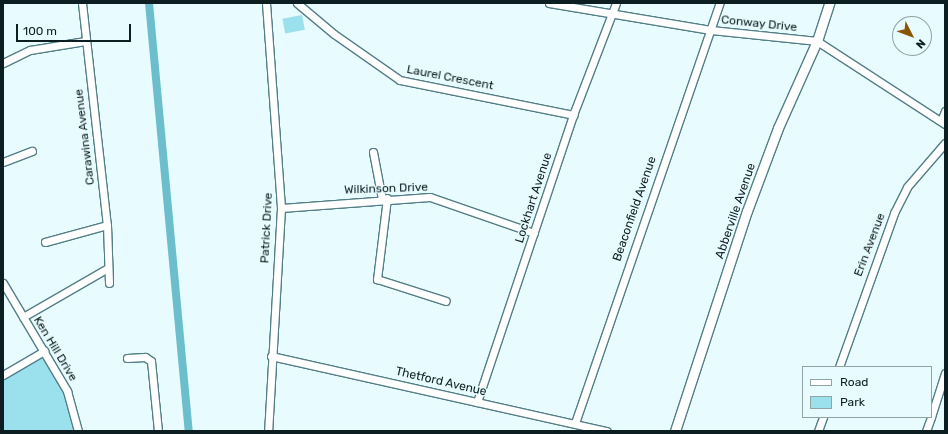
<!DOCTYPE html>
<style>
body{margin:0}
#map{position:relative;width:948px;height:434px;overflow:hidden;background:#e8fbfe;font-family:Rubik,sans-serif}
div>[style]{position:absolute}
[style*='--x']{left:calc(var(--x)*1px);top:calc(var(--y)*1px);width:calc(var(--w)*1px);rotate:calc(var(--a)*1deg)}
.green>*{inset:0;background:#9be0ed;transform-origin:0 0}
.canal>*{height:8px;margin:-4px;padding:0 4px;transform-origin:4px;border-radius:4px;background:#6dbecd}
.roads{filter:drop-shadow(1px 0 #537e87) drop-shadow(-1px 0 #537e87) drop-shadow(0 1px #537e87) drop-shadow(0 -1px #537e87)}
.minor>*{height:7px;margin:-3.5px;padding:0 3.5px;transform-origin:3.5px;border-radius:3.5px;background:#fff}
.tertiary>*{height:9px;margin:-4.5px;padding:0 4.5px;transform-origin:4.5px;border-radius:4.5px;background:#fff}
span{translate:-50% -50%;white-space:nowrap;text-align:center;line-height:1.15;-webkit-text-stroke:3px #e8fbfe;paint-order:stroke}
.street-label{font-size:12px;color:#0c1e22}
.frame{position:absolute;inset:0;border:4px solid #0c1e22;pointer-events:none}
.legend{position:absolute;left:802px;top:366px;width:130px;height:52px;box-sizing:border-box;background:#e8fbfe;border:1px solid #90a3a6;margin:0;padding:5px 7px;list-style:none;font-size:12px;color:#0c1e22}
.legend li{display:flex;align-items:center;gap:8px;height:20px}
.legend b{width:20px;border:1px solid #90a3a6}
.north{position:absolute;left:892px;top:16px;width:40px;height:40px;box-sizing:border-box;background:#e8fbfe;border:1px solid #90a3a6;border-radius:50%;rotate:132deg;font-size:11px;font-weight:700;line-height:16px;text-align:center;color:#0c1e22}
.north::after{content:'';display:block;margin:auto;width:14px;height:18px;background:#8a5502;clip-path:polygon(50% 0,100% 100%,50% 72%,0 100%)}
.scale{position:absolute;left:16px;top:24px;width:115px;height:18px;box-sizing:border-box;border:2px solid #0c1e22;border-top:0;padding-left:5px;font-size:12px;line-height:14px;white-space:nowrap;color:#0c1e22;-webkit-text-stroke:3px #e8fbfe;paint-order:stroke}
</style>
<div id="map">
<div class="green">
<i style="left:302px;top:15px;width:15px;height:20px;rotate:79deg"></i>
<i style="clip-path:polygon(43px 357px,64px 394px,74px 431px,3px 431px,3px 380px)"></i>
</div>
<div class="canal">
<i style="--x:149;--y:3;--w:430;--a:84.7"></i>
</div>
<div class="roads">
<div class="minor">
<i style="--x:82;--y:3;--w:223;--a:83.6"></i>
<i style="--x:107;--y:225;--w:58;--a:88"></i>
<i style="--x:266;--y:3;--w:206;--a:85.8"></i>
<i style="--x:281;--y:208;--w:223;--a:93.3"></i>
<i style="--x:297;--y:3;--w:48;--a:40"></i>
<i style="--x:334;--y:34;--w:80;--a:34.9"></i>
<i style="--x:400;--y:80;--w:177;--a:11.4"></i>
<i style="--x:549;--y:3;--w:164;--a:9.5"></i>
<i style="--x:711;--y:30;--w:107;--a:5.9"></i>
<i style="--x:817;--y:41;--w:153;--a:33"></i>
<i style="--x:3;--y:63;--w:30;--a:-26"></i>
<i style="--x:30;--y:50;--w:56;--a:-9.3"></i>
<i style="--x:941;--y:121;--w:11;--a:-68"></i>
<i style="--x:373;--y:152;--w:48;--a:79.2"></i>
<i style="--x:3;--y:162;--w:31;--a:-21"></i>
<i style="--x:387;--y:198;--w:82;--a:97"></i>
<i style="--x:377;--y:279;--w:72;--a:17.7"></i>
<i style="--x:281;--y:208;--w:149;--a:-4.2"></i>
<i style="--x:430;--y:197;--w:110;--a:19.1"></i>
<i style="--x:45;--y:242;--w:64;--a:-15.3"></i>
<i style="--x:3;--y:283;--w:126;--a:59.3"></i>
<i style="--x:67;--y:391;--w:41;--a:74.6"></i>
<i style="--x:23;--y:317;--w:98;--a:-30"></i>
<i style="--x:271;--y:356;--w:344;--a:12.6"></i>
<i style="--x:127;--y:358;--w:18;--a:-3"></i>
<i style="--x:145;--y:357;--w:7;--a:34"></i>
<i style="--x:151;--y:361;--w:70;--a:84.3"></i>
<i style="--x:839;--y:367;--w:164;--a:-70.3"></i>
<i style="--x:894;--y:213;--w:29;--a:-63"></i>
<i style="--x:907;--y:187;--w:58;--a:-49.2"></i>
<i style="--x:3;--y:375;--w:48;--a:-30.3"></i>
<i style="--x:477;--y:402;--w:303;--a:-71.5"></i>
<i style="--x:573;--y:115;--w:120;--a:-69"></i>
<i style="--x:931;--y:417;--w:46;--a:-72.3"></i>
<i style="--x:575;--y:423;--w:444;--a:-71"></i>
<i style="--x:818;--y:431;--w:15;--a:-70"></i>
<i style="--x:926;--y:431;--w:15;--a:-70"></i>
</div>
<div class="tertiary">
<i style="--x:675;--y:431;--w:231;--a:-71.9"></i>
<i style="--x:747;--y:211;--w:89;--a:-69.5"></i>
<i style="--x:778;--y:128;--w:95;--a:-65.9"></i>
<i style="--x:817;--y:41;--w:40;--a:-72"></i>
</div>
</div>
<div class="street-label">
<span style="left:759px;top:24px;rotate:6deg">Conway Drive</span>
<span style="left:450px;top:78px;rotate:11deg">Laurel Crescent</span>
<span style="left:85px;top:137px;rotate:-97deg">Carawina Avenue</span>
<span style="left:386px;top:189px;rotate:-2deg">Wilkinson Drive</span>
<span style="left:534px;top:198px;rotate:-72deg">Lockhart Avenue</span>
<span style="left:635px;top:209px;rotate:-71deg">Beaconfield Avenue</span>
<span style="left:736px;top:211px;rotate:-71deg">Abberville Avenue</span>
<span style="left:267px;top:228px;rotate:-87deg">Patrick Drive</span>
<span style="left:870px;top:245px;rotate:-69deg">Erin Avenue</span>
<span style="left:55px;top:349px;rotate:59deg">Ken Hill Drive</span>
<span style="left:441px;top:382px;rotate:13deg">Thetford Avenue</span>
</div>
<div class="frame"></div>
<ul class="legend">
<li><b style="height:5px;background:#fff"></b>Road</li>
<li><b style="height:11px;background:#9be0ed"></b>Park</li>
</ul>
<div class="north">N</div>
<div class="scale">100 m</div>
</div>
